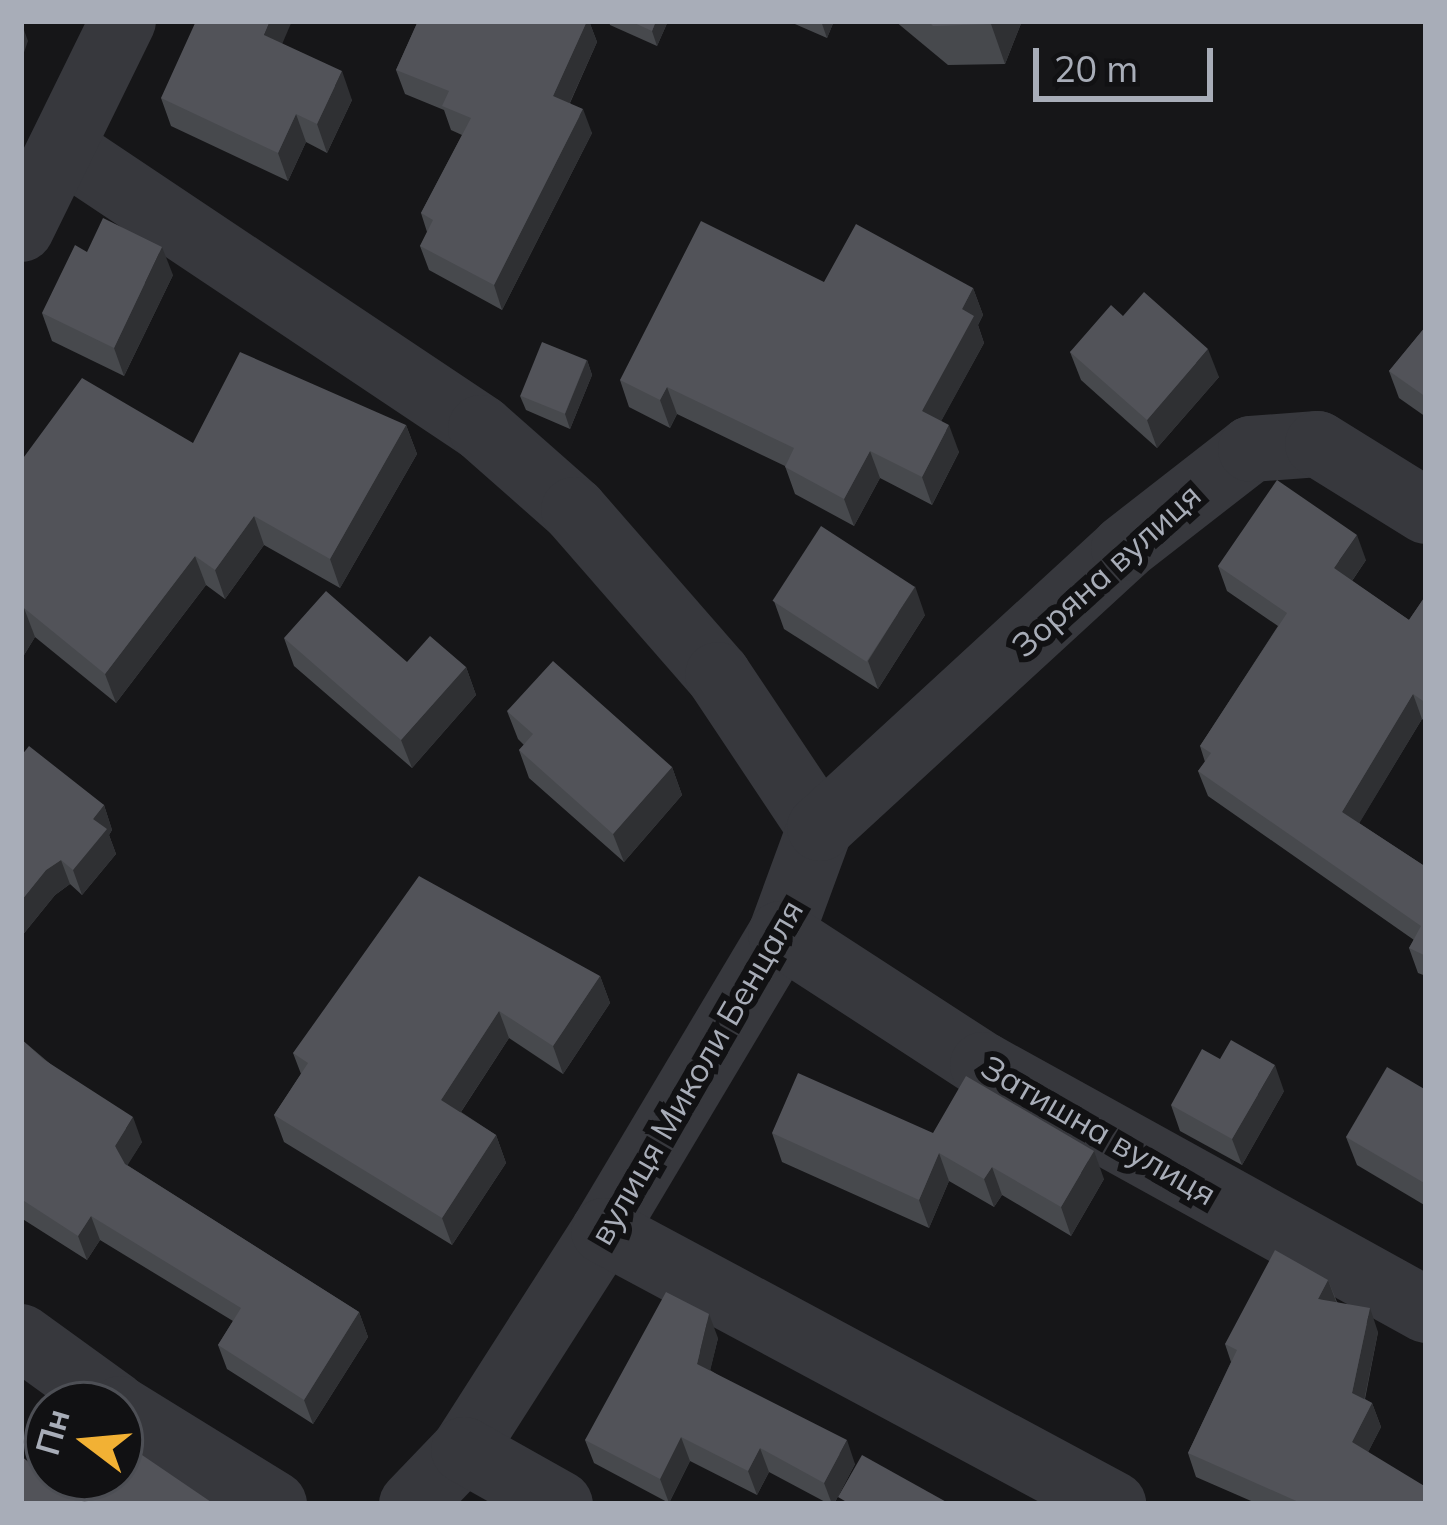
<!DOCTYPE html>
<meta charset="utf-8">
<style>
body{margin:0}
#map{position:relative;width:1447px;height:1525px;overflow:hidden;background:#161618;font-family:Mulish,sans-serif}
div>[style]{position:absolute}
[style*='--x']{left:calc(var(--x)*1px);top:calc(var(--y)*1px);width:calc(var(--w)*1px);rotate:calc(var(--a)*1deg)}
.minor>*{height:66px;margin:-33px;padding:0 33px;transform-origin:33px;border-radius:33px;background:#37383d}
.wall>*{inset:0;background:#47494d}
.shaded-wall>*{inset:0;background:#2f3033}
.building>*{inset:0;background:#525359;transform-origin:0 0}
span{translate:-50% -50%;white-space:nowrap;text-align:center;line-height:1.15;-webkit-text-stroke:12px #111113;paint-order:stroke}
.street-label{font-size:33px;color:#a8adb8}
.frame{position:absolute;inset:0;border:24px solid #a8adb8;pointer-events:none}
.north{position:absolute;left:24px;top:1381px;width:120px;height:120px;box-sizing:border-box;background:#111113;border:3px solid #4d4f55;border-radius:50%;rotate:286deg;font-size:33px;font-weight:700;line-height:48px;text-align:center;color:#a8adb8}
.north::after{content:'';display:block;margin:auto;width:42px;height:54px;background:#f2b134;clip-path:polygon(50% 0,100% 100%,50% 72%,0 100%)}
.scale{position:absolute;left:1033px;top:48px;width:180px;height:54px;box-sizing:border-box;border:6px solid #a8adb8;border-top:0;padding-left:15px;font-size:36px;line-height:42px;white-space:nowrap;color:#a8adb8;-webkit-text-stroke:9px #111113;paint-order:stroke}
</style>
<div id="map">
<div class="minor">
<i style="--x:62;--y:148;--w:504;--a:33.75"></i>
<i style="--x:481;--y:428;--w:124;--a:41.4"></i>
<i style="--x:574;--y:510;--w:219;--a:48.9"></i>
<i style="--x:718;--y:675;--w:184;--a:56.3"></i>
<i style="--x:820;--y:828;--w:113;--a:110.2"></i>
<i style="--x:781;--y:934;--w:346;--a:120.8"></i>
<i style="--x:604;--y:1231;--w:260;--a:122.6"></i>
<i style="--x:464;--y:1450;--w:75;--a:133.9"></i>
<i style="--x:21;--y:229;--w:232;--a:-63.9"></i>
<i style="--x:820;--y:828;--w:413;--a:-42.6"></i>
<i style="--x:1124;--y:548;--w:161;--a:-37.9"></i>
<i style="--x:1251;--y:449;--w:67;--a:-4.3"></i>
<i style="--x:1318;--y:444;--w:127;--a:31.8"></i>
<i style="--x:781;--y:934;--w:241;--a:33"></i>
<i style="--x:983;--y:1065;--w:506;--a:28.94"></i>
<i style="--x:604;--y:1231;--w:578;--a:28.21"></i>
<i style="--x:21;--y:1337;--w:116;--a:35.9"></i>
<i style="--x:120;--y:1409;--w:181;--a:31.7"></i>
<i style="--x:464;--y:1450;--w:110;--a:29.4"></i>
</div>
<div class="wall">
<i style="clip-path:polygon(418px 21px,589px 21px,597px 42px,570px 103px,592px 133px,502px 310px,429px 270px,420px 246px,427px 232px,421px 213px,462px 135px,451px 130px,444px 110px,405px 94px,396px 70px)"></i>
<i style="clip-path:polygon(609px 21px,668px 21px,657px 46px,610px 25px)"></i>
<i style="clip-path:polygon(788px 21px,834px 21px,827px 38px)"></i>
<i style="clip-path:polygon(895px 21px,1022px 21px,1005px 64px,948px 65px)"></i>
<i style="clip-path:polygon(282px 44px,352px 100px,327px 153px,306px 142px,288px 181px,171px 126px,161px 98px)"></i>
<i style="clip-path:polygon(173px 275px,124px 376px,52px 341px,42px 313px)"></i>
<i style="clip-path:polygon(824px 282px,973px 288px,983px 315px,978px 325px,984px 343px,941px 421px,959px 452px,932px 505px,880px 478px,854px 526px,795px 494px,785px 466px,677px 414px,670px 428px,629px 407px,620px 380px)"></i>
<i style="clip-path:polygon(1123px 316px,1219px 377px,1157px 448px,1081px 380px,1070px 352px)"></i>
<i style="clip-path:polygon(1426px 326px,1426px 417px,1399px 398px,1389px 371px)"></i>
<i style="clip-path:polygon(587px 360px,592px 375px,570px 429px,526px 410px,520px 396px)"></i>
<i style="clip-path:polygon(406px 425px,417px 454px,340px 588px,264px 545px,225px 599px,206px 585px,116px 703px,35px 637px,21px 660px,21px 461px)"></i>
<i style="clip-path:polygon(1366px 560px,1352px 581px,1409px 620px,1426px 595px,1426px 722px,1422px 719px,1359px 823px,1426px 867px,1426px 976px,1418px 973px,1409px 948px,1414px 940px,1208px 796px,1198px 771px,1205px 762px,1200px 746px,1278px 626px,1227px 591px,1218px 566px)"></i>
<i style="clip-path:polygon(774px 601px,925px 615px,878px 689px,784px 629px)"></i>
<i style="clip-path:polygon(284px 638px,407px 662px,466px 667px,476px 695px,412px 768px,294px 666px)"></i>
<i style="clip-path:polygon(507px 711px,672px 767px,682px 795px,624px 862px,529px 778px,519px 750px,524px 745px,518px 739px)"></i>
<i style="clip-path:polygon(21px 756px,104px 805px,112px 830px,109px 835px,116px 854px,82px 895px,70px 884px,55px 895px,21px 937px)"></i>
<i style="clip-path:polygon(600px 976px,610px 1003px,563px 1074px,509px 1038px,461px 1112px,496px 1135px,506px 1163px,452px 1245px,284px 1142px,274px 1115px,301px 1074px,293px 1053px)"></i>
<i style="clip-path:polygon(21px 1039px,142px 1142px,127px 1165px,359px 1312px,368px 1337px,313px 1424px,227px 1369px,218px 1345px,233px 1321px,100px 1240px,87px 1260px,21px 1218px)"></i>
<i style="clip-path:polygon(1426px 1090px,1426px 1206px,1357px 1165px,1346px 1137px)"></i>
<i style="clip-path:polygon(1284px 1091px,1242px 1165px,1180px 1131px,1171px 1105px)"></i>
<i style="clip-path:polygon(772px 1133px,933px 1133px,1104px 1179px,1071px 1236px,1002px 1195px,994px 1207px,949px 1181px,929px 1228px,782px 1162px)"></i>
<i style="clip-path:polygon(1328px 1280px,1337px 1302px,1378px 1332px,1365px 1399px,1372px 1403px,1381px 1427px,1368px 1452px,1426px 1504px,1258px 1504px,1196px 1477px,1188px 1453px,1231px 1362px,1225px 1344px)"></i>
<i style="clip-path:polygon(718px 1338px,710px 1370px,855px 1464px,834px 1504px,829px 1504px,769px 1472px,757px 1495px,690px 1461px,669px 1503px,594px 1463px,585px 1440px)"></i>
</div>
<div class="shaded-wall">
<i style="clip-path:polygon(270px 21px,292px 21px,274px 63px,264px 35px)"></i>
<i style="clip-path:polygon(587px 21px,589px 21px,597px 42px,562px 120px,553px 96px)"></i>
<i style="clip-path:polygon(656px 21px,668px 21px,657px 46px,652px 31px)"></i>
<i style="clip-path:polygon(821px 21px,834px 21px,827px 38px)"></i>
<i style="clip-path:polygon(992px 21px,1022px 21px,1005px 64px,991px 24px)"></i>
<i style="clip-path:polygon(21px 22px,28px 41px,21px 61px)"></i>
<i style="clip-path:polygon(342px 71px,352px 100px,327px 153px,317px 124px)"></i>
<i style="clip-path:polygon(583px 109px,592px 133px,502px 310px,494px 285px)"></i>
<i style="clip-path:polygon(296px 114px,306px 142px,288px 181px,278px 153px)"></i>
<i style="clip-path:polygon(162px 247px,173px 275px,124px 376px,114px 348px)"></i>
<i style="clip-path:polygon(973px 288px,983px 315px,978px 325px,984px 343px,932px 438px,922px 411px,962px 309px)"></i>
<i style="clip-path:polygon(1208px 349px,1219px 377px,1157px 448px,1147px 420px)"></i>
<i style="clip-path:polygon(587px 360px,592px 375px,570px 429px,565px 414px)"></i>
<i style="clip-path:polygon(667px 387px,677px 414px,670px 428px,660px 400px)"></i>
<i style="clip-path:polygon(406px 425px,417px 454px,340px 588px,330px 559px)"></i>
<i style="clip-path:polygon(949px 425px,959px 452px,932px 505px,922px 477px)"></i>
<i style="clip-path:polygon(870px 451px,880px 478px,854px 526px,844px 499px)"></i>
<i style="clip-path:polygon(254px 516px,264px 545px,225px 599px,215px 570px)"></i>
<i style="clip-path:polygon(1357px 535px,1366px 560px,1343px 594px,1334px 568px)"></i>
<i style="clip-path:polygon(195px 556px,206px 585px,116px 703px,105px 674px)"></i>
<i style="clip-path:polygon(915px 586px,925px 615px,878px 689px,868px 661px)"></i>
<i style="clip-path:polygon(24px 608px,35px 637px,21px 660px,21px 614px)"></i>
<i style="clip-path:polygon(466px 667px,476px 695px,412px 768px,401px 740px)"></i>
<i style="clip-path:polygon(1413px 694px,1422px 719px,1351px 837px,1342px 812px)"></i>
<i style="clip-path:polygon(672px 767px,682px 795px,624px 862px,613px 834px)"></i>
<i style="clip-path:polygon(104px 805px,112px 830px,109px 835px,116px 854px,82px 895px,73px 870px,93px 819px)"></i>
<i style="clip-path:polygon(61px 860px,70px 884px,55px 895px,21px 937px,21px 901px,46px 870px)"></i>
<i style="clip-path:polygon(600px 976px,610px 1003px,563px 1074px,553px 1046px)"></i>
<i style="clip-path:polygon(499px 1011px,509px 1038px,451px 1127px,441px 1100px)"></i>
<i style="clip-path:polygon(1275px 1065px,1284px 1091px,1242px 1165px,1232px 1139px)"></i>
<i style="clip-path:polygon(133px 1117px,142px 1142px,124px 1171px,115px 1146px)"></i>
<i style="clip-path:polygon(496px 1135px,506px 1163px,452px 1245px,442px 1218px)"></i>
<i style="clip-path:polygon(1094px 1151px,1104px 1179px,1071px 1236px,1061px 1207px)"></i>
<i style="clip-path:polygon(939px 1153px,949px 1181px,929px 1228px,919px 1200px)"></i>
<i style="clip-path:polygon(992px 1167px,1002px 1195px,994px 1207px,984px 1179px)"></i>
<i style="clip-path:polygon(91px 1216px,100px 1240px,87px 1260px,78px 1236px)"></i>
<i style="clip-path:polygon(1328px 1280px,1337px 1304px,1318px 1299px)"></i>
<i style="clip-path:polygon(1370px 1308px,1378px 1332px,1361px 1416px,1352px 1393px)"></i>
<i style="clip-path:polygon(359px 1312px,368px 1337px,313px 1424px,304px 1400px)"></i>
<i style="clip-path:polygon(709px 1314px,718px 1338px,706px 1388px,697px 1364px)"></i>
<i style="clip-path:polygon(1372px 1403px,1381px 1427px,1361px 1466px,1352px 1442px)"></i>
<i style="clip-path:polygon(681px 1437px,690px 1461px,669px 1503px,660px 1479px)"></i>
<i style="clip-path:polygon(847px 1440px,855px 1464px,834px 1504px,832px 1504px,824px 1483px)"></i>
<i style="clip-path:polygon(760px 1448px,769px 1472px,757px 1495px,748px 1471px)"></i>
</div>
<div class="building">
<i style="clip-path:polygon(196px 21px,270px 21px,264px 35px,342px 71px,317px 124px,296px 114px,278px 153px,161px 98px)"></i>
<i style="clip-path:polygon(418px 21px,587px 21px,553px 96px,583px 109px,494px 285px,420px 246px,433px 220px,421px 213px,471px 118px,442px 106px,449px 91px,396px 70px)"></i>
<i style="clip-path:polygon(630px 21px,656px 21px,652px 31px)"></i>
<i style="clip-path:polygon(928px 21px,992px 21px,991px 24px,933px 26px)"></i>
<i style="clip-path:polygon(103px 218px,162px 247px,114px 348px,42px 313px,75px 245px,87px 252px)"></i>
<i style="clip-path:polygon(701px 221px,824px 282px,856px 224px,973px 288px,962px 309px,974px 316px,922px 411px,949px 425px,922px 477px,870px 451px,844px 499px,785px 467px,794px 448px,667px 387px,660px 400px,620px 380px)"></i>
<i style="clip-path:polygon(1144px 292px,1208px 349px,1147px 420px,1070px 352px,1111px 305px,1123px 316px)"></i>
<i style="clip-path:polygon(1426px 326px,1426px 397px,1389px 371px)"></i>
<i style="left:542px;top:342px;width:48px;height:58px;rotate:22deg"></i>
<i style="clip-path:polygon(240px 352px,406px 425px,330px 559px,254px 516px,215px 570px,195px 556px,105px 674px,24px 608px,21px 614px,21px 461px,82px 378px,193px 443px)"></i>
<i style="clip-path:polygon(1277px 480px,1357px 535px,1334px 568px,1409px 620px,1426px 595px,1426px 703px,1413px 694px,1342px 812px,1426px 867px,1426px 956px,1409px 948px,1421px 926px,1198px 771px,1211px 753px,1200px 746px,1287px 613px,1218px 566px)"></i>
<i style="left:821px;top:526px;width:112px;height:89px;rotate:33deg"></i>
<i style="clip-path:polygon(326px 591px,407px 662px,430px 636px,466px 667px,401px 740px,284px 638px)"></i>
<i style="clip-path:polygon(553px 661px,672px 767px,613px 834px,519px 750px,533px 734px,507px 711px)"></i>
<i style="clip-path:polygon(29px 746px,104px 805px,93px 819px,107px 829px,73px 870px,61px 860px,46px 870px,21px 901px,21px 756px)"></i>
<i style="clip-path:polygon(419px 876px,600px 976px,553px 1046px,499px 1011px,441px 1100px,496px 1135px,442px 1218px,274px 1115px,308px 1063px,293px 1053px)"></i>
<i style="clip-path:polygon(21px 1039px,43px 1059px,133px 1117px,115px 1146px,125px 1164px,359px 1312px,304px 1400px,218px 1345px,241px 1308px,91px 1216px,78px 1236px,21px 1199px)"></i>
<i style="clip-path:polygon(1231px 1040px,1275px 1065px,1232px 1139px,1171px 1105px,1202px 1049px,1220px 1059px)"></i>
<i style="clip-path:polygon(1387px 1067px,1426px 1090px,1426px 1184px,1346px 1137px)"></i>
<i style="clip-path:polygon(798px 1073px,933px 1133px,966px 1076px,1094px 1151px,1061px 1207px,992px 1167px,984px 1179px,939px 1153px,919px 1200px,772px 1133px)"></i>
<i style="clip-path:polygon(1275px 1250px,1328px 1280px,1318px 1299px,1370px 1308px,1352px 1393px,1372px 1403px,1352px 1442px,1426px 1487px,1426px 1504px,1303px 1504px,1188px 1453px,1237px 1350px,1225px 1344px)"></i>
<i style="clip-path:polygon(666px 1292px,709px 1314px,697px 1364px,847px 1440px,824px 1483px,760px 1448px,748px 1471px,681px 1437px,660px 1479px,585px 1440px)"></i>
<i style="clip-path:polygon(120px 1440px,214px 1504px,21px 1504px,21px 1456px,35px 1467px,48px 1447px,48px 1477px,120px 1477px)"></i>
<i style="clip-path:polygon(862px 1455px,950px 1504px,850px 1504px,838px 1497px)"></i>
</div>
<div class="street-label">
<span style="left:1106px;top:570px;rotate:-42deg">Зоряна вулиця</span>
<span style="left:696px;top:1072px;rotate:-60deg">вулиця Миколи Бенцаля</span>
<span style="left:1099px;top:1130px;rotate:30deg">Затишна вулиця</span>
</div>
<div class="frame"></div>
<div class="north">Пн</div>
<div class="scale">20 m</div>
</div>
